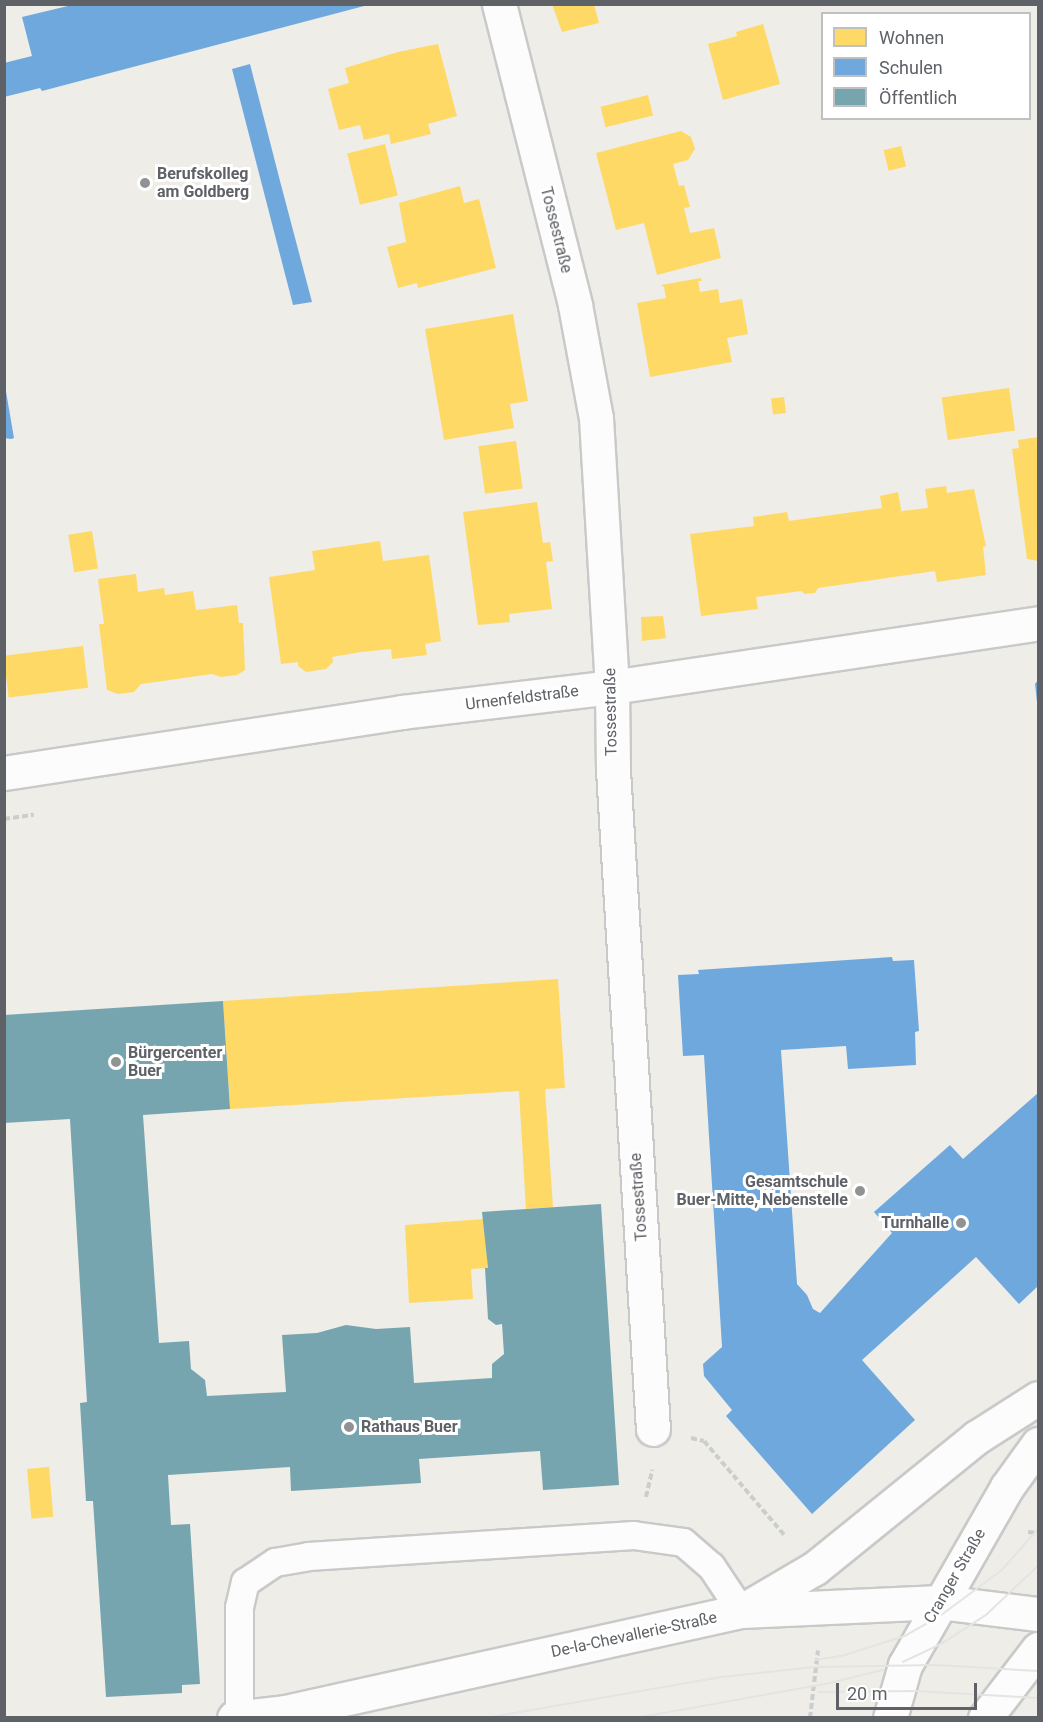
<!DOCTYPE html>
<meta charset="utf-8">
<style>
body{margin:0}
#map{position:relative;width:1043px;height:1722px;overflow:hidden;background:#eeede8;font-family:Roboto,sans-serif}
div>[style]{position:absolute}
[style*='--x']{left:calc(var(--x)*1px);top:calc(var(--y)*1px);width:calc(var(--w)*1px);rotate:calc(var(--a)*1deg)}
.homes>*{inset:0;background:#ffd966;transform-origin:0 0}
.schools>*{inset:0;background:#6fa8dc}
.public>*{inset:0;background:#76a5af}
.path>*{height:4px;margin-top:-2px;transform-origin:0;background:repeating-linear-gradient(90deg,#cacecc 0 6px,transparent 0 9px)}
.roads{filter:drop-shadow(2px 0 #c9c9c9) drop-shadow(-2px 0 #c9c9c9) drop-shadow(0 2px #c9c9c9) drop-shadow(0 -2px #c9c9c9)}
.service>*{height:27px;margin:-13.5px;padding:0 13.5px;transform-origin:13.5px;border-radius:13.5px;background:#fcfcfc}
.minor>*{height:33px;margin:-16.5px;padding:0 16.5px;transform-origin:16.5px;border-radius:16.5px;background:#fcfcfc}
.secondary>*{height:33px;margin:-16.5px;padding:0 16.5px;transform-origin:16.5px;border-radius:16.5px;background:#fcfcfc}
.tram>*{height:1.5px;margin:-0.75px;padding:0 0.75px;transform-origin:0.75px;border-radius:0.75px;background:#e4e4e3}
.dots>*{width:16px;height:16px;translate:-50% -50%;box-sizing:border-box;border:3px solid #fff;border-radius:50%}
span{translate:-50% -50%;white-space:nowrap;text-align:center;line-height:1.15;-webkit-text-stroke:6px #fff;paint-order:stroke}
.poi-label{font-size:16px;color:#5e6166;font-weight:700}
.left{translate:0 -50%;text-align:left}
.right{translate:-100% -50%;text-align:right}
.street-label{font-size:16px;color:#5e6166}
.frame{position:absolute;inset:0;border:6px solid #5e6166;pointer-events:none}
.legend{position:absolute;left:821px;top:12px;width:210px;height:108px;box-sizing:border-box;background:#fff;border:2px solid #bfc0c2;margin:0;padding:8px 10px;list-style:none;font-size:18px;color:#5e6166}
.legend li{display:flex;align-items:center;gap:12px;height:30px}
.legend b{width:30px;border:2px solid #bfc0c2}
.scale{position:absolute;left:836px;top:1683px;width:141px;height:27px;box-sizing:border-box;border:3px solid #5e6166;border-top:0;padding-left:8px;font-size:18px;line-height:21px;white-space:nowrap;color:#5e6166;-webkit-text-stroke:4px #fff;paint-order:stroke}
</style>
<div id="map">
<div class="homes">
<i style="clip-path:polygon(552px 4px,594px 4px,599px 23px,562px 32px)"></i>
<i style="clip-path:polygon(763px 24px,780px 84px,723px 100px,708px 44px,737px 36px,736px 32px)"></i>
<i style="clip-path:polygon(438px 44px,457px 116px,428px 124px,431px 134px,391px 144px,389px 134px,364px 140px,360px 125px,339px 130px,328px 89px,349px 83px,345px 68px,398px 52px)"></i>
<i style="left:648px;top:95px;width:21px;height:49px;rotate:76deg"></i>
<i style="clip-path:polygon(681px 131px,691px 137px,695px 149px,688px 160px,673px 164px,679px 186px,684px 185px,690px 207px,684px 208px,690px 233px,714px 228px,721px 258px,657px 275px,644px 223px,616px 230px,596px 153px)"></i>
<i style="left:385px;top:144px;width:53px;height:39px;rotate:76deg"></i>
<i style="left:901px;top:146px;width:21px;height:18px;rotate:76deg"></i>
<i style="clip-path:polygon(460px 186px,464px 203px,479px 199px,496px 268px,418px 288px,417px 283px,398px 288px,387px 247px,406px 242px,399px 203px)"></i>
<i style="clip-path:polygon(701px 278px,701px 281px,698px 281px,700px 292px,718px 289px,720px 303px,742px 299px,748px 334px,727px 338px,732px 362px,650px 377px,637px 303px,666px 298px,664px 287px,661px 285px)"></i>
<i style="clip-path:polygon(513px 314px,528px 401px,510px 404px,514px 428px,444px 440px,425px 329px)"></i>
<i style="left:1009px;top:388px;width:43px;height:68px;rotate:82deg"></i>
<i style="left:784px;top:397px;width:16px;height:13px;rotate:83deg"></i>
<i style="clip-path:polygon(1038px 437px,1038px 561px,1027px 559px,1012px 449px,1019px 448px,1018px 440px)"></i>
<i style="left:516px;top:441px;width:48px;height:38px;rotate:82deg"></i>
<i style="clip-path:polygon(946px 486px,947px 493px,974px 489px,986px 546px,983px 547px,986px 575px,937px 582px,935px 571px,818px 588px,815px 593px,805px 594px,801px 591px,756px 597px,758px 609px,701px 616px,690px 534px,754px 526px,753px 517px,787px 512px,789px 521px,882px 508px,880px 496px,898px 492px,902px 515px,902px 511px,928px 508px,925px 489px)"></i>
<i style="clip-path:polygon(537px 502px,543px 543px,550px 542px,553px 561px,546px 562px,552px 609px,509px 614px,510px 622px,478px 625px,463px 512px)"></i>
<i style="left:92px;top:531px;width:38px;height:24px;rotate:81deg"></i>
<i style="clip-path:polygon(380px 541px,383px 561px,429px 555px,441px 641px,425px 644px,427px 655px,392px 659px,391px 649px,361px 652px,332px 657px,333px 662px,326px 669px,306px 672px,298px 666px,298px 662px,281px 664px,269px 577px,315px 570px,312px 551px)"></i>
<i style="clip-path:polygon(136px 574px,138px 592px,164px 588px,165px 595px,193px 591px,196px 610px,237px 605px,239px 623px,243px 623px,245px 670px,237px 675px,221px 677px,212px 674px,141px 684px,134px 692px,118px 694px,107px 690px,99px 624px,104px 624px,98px 579px)"></i>
<i style="clip-path:polygon(663px 616px,666px 638px,642px 641px,641px 617px)"></i>
<i style="left:83px;top:646px;width:42px;height:80px;rotate:83deg"></i>
<i style="clip-path:polygon(558px 979px,565px 1088px,545px 1089px,553px 1207px,526px 1209px,519px 1091px,230px 1109px,223px 1001px)"></i>
<i style="clip-path:polygon(484px 1219px,488px 1268px,471px 1269px,473px 1299px,409px 1303px,405px 1225px)"></i>
<i style="left:49px;top:1467px;width:50px;height:22px;rotate:85deg"></i>
</div>
<div class="schools">
<i style="clip-path:polygon(72px 5px,368px 5px,42px 91px,40px 88px,4px 97px,4px 63px,32px 56px,22px 17px)"></i>
<i style="clip-path:polygon(250px 64px,280px 181px,312px 302px,293px 305px,262px 185px,232px 69px)"></i>
<i style="clip-path:polygon(4px 380px,14px 438px,11px 439px,4px 438px)"></i>
<i style="clip-path:polygon(1038px 680px,1038px 702px,1037px 702px,1035px 684px)"></i>
<i style="clip-path:polygon(892px 957px,893px 961px,914px 960px,919px 1031px,915px 1032px,916px 1065px,848px 1069px,846px 1046px,781px 1050px,797px 1284px,807px 1295px,813px 1309px,820px 1313px,892px 1233px,874px 1212px,950px 1145px,963px 1159px,1038px 1093px,1038px 1286px,1019px 1304px,976px 1257px,862px 1360px,915px 1420px,812px 1514px,726px 1416px,732px 1410px,704px 1376px,703px 1364px,722px 1347px,704px 1055px,683px 1056px,678px 975px,699px 974px,698px 970px)"></i>
</div>
<div class="public">
<i style="clip-path:polygon(223px 1001px,230px 1109px,143px 1115px,159px 1343px,189px 1341px,191px 1369px,205px 1380px,207px 1396px,286px 1392px,282px 1335px,317px 1333px,346px 1325px,376px 1329px,410px 1327px,414px 1383px,492px 1378px,492px 1364px,504px 1354px,502px 1324px,496px 1325px,488px 1319px,485px 1268px,488px 1268px,482px 1212px,601px 1204px,619px 1485px,543px 1490px,540px 1451px,419px 1459px,421px 1483px,291px 1491px,290px 1467px,168px 1475px,171px 1525px,190px 1524px,200px 1684px,182px 1685px,182px 1693px,106px 1697px,93px 1501px,86px 1501px,80px 1403px,87px 1402px,70px 1119px,4px 1123px,4px 1015px)"></i>
</div>
<div class="path">
<i style="--x:4;--y:819;--w:30;--a:-8"></i>
<i style="--x:691;--y:1438;--w:13;--a:13"></i>
<i style="--x:704;--y:1441;--w:126;--a:49.5"></i>
<i style="--x:646;--y:1497;--w:28;--a:-77"></i>
<i style="--x:1028;--y:1532;--w:10;--a:6"></i>
<i style="--x:810;--y:1718;--w:68;--a:-83.3"></i>
</div>
<div class="roads">
<div class="service">
<i style="--x:239;--y:1717;--w:110;--a:-90"></i>
<i style="--x:239;--y:1607;--w:26;--a:-77"></i>
<i style="--x:245;--y:1582;--w:36;--a:-34"></i>
<i style="--x:275;--y:1562;--w:34;--a:-10"></i>
<i style="--x:308;--y:1556;--w:326;--a:-3.7"></i>
<i style="--x:633;--y:1535;--w:50;--a:8"></i>
<i style="--x:683;--y:1542;--w:37;--a:41"></i>
<i style="--x:711;--y:1566;--w:54;--a:56.3"></i>
</div>
<div class="minor">
<i style="--x:499;--y:4;--w:310;--a:75.8"></i>
<i style="--x:575;--y:305;--w:115;--a:79.5"></i>
<i style="--x:596;--y:418;--w:269;--a:86.6"></i>
<i style="--x:612;--y:687;--w:83;--a:89.3"></i>
<i style="--x:613;--y:770;--w:660;--a:86.53"></i>
<i style="--x:4;--y:773;--w:403;--a:-8.7"></i>
<i style="--x:402;--y:712;--w:211;--a:-6.8"></i>
<i style="--x:612;--y:687;--w:431;--a:-8.5"></i>
</div>
<div class="secondary">
<i style="--x:745;--y:1609;--w:81;--a:-30.4"></i>
<i style="--x:815;--y:1568;--w:208;--a:-39"></i>
<i style="--x:977;--y:1437;--w:72;--a:-32.6"></i>
<i style="--x:234;--y:1718;--w:51;--a:-6.7"></i>
<i style="--x:285;--y:1712;--w:467;--a:-12.5"></i>
<i style="--x:741;--y:1611;--w:199;--a:-2.6"></i>
<i style="--x:940;--y:1602;--w:99;--a:7"></i>
<i style="--x:890;--y:1718;--w:55;--a:-74.2"></i>
<i style="--x:905;--y:1665;--w:205;--a:-60.2"></i>
<i style="--x:1007;--y:1487;--w:53;--a:-54.2"></i>
<i style="--x:985;--y:1718;--w:87;--a:-52.5"></i>
</div>
</div>
<div class="tram">
<i style="--x:815;--y:1660;--w:30;--a:-9"></i>
<i style="--x:845;--y:1655;--w:63;--a:-17.6"></i>
<i style="--x:905;--y:1636;--w:40;--a:-29.7"></i>
<i style="--x:940;--y:1616;--w:77;--a:-36.6"></i>
<i style="--x:1002;--y:1570;--w:55;--a:-48.7"></i>
<i style="--x:903;--y:1662;--w:44;--a:-25.4"></i>
<i style="--x:943;--y:1643;--w:51;--a:-33.1"></i>
<i style="--x:986;--y:1615;--w:71;--a:-43.3"></i>
<i style="--x:818;--y:1692;--w:99;--a:-0.6"></i>
<i style="--x:917;--y:1691;--w:121;--a:3.3"></i>
<i style="--x:486;--y:1718;--w:240;--a:-9.9"></i>
<i style="--x:722;--y:1677;--w:95;--a:-6.1"></i>
<i style="--x:816;--y:1667;--w:120;--a:-1"></i>
<i style="--x:936;--y:1665;--w:102;--a:3.4"></i>
<i style="--x:636;--y:1718;--w:197;--a:-10.2"></i>
<i style="--x:830;--y:1683;--w:55;--a:-13.8"></i>
</div>
<div class="dots">
<i style="left:145px;top:183px;background:#909294"></i>
<i style="left:116px;top:1062px;background:#909294"></i>
<i style="left:860px;top:1191px;background:#909294"></i>
<i style="left:961px;top:1223px;background:#909294"></i>
<i style="left:349px;top:1427px;background:#909294"></i>
</div>
<div class="poi-label">
<span class="left" style="left:157px;top:183px">Berufskolleg<br>am Goldberg</span>
<span class="left" style="left:128px;top:1062px">Bürgercenter<br>Buer</span>
<span class="right" style="left:848px;top:1191px">Gesamtschule<br>Buer-Mitte, Nebenstelle</span>
<span class="right" style="left:949px;top:1223px">Turnhalle</span>
<span class="left" style="left:361px;top:1427px">Rathaus Buer</span>
</div>
<div class="street-label">
<span style="left:556px;top:230px;rotate:76deg">Tossestraße</span>
<span style="left:522px;top:698px;rotate:-7deg">Urnenfeldstraße</span>
<span style="left:611px;top:712px;rotate:-91deg">Tossestraße</span>
<span style="left:639px;top:1197px;rotate:-94deg">Tossestraße</span>
<span style="left:955px;top:1576px;rotate:-60deg">Cranger Straße</span>
<span style="left:634px;top:1635px;rotate:-12deg">De-la-Chevallerie-Straße</span>
</div>
<div class="frame"></div>
<ul class="legend">
<li><b style="height:16px;background:#ffd966"></b>Wohnen</li>
<li><b style="height:16px;background:#6fa8dc"></b>Schulen</li>
<li><b style="height:16px;background:#76a5af"></b>Öffentlich</li>
</ul>
<div class="scale">20 m</div>
</div>
